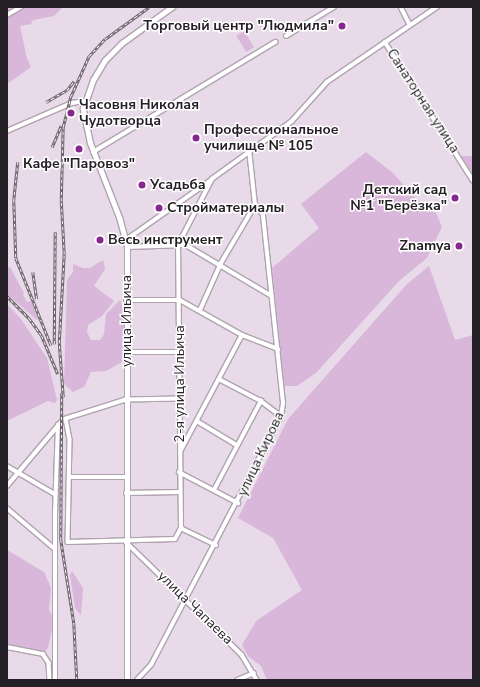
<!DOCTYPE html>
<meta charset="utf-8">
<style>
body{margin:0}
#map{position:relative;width:480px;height:687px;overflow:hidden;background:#e8dae8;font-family:"Nunito Sans",sans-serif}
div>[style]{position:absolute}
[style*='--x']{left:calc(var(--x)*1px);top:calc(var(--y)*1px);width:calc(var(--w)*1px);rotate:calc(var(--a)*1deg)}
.green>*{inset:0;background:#d8b7da;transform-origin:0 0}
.roads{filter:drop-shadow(1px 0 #b0a3b0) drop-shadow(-1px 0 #b0a3b0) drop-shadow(0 1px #b0a3b0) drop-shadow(0 -1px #b0a3b0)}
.minor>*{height:3.5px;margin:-1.75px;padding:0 1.75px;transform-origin:1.75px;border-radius:1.75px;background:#fff}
.major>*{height:4.5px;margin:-2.25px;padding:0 2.25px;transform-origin:2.25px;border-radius:2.25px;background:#fff}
.rail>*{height:2.5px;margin-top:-1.25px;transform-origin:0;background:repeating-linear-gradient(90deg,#fff 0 3px,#6c646c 0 6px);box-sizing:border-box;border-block:1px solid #6c646c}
.dots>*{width:11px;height:11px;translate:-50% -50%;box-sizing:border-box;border:2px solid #fff;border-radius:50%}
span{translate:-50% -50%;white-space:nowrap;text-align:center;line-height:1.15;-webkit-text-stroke:3px #fff;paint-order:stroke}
.poi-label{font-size:14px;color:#252025;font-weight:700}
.right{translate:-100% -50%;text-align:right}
.left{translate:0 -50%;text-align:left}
.street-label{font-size:14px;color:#252025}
.frame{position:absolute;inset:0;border:8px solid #252025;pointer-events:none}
</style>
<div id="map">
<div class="green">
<i style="clip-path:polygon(7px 7px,63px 7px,54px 16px,33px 20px,31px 24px,20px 26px,27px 59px,31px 67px,7px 84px)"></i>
<i style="left:244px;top:31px;width:19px;height:9px;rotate:58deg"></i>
<i style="clip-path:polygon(366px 152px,393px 173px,416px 199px,436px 213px,442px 227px,427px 258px,399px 281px,316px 373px,297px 386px,284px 386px,272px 268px,319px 228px,301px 204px)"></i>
<i style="clip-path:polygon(460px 156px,473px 156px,473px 174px,463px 159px)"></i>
<i style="clip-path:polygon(103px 260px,105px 269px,94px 286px,114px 301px,102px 316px,88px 325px,87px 332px,91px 340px,100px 340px,104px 334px,106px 314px,120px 300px,124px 311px,125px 355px,122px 362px,106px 371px,91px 372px,84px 387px,73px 392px,64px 384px,67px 280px,73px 272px,73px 264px,83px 268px,90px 268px)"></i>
<i style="clip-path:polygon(429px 266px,455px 340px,473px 335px,473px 680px,267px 680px,261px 666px,248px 656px,242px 645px,256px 621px,302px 590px,273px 538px,238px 518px,288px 419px,407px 284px)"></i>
<i style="clip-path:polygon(10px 267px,24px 293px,23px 295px,27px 302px,31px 301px,38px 319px,37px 320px,7px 294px,7px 268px)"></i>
<i style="clip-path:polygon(7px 304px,21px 319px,47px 358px,57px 400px,55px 403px,48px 401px,7px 421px)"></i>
<i style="clip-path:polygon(7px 550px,44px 572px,51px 588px,49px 610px,54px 620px,48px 648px,43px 654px,7px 646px)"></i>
<i style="clip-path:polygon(72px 571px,83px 588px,81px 615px,75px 608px,70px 575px)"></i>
</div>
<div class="roads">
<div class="minor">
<i style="--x:401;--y:7;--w:20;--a:63"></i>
<i style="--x:7;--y:15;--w:16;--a:-30"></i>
<i style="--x:286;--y:36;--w:56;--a:-31.1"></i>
<i style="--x:385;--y:42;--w:164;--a:57.5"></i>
<i style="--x:7;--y:131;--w:71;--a:-23.3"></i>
<i style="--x:72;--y:103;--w:12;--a:-9"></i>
<i style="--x:93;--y:152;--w:213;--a:-31.1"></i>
<i style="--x:126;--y:240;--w:103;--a:-35.1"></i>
<i style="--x:127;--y:247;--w:59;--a:-1.9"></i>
<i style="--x:186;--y:245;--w:100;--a:30.7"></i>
<i style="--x:126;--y:300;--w:54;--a:0"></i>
<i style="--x:180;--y:300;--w:71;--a:29.4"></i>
<i style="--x:242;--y:335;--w:39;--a:21"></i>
<i style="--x:200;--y:310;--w:51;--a:-65.9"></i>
<i style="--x:221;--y:263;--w:67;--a:-59.6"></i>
<i style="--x:255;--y:205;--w:55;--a:-96.2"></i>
<i style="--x:127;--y:352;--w:52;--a:0"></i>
<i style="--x:219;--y:379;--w:47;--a:27.6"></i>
<i style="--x:261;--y:401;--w:25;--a:37"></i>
<i style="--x:180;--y:399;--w:54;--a:178.9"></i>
<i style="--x:126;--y:400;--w:63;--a:162.4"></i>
<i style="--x:66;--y:419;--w:21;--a:79"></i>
<i style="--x:70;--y:440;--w:102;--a:91.1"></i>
<i style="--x:68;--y:542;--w:107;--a:-1.6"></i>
<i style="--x:175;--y:539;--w:13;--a:-61"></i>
<i style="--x:181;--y:528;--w:283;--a:-90.6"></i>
<i style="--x:178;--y:245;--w:74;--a:-62.7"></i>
<i style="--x:212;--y:179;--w:99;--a:-35.9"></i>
<i style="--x:292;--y:121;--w:52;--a:-48.1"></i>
<i style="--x:327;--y:82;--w:133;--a:-34.3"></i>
<i style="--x:197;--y:421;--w:47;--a:31"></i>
<i style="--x:180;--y:452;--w:132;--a:-62.1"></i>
<i style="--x:7;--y:466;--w:56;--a:30.3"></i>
<i style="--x:179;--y:472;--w:67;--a:27.7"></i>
<i style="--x:69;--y:477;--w:57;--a:0"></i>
<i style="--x:7;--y:486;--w:84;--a:-49.8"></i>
<i style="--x:214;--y:490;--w:101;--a:-62.2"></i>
<i style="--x:126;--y:493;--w:54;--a:-1.1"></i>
<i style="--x:7;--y:508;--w:62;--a:40.4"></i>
<i style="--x:181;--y:528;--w:39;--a:26"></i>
<i style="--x:126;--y:542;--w:162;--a:44.2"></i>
<i style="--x:242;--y:655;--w:29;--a:59"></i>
<i style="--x:7;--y:647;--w:37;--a:11"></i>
<i style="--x:43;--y:654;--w:11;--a:56"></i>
<i style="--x:49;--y:663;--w:17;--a:87"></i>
<i style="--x:55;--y:680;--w:166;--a:-90"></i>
<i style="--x:55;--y:514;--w:89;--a:-88.1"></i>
<i style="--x:137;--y:680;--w:21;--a:-47"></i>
<i style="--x:151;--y:665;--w:281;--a:-62.4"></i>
<i style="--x:281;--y:416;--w:13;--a:-81"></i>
<i style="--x:283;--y:403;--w:189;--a:-96.1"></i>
<i style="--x:263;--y:215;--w:13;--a:-129"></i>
<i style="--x:237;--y:680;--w:18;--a:-22"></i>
</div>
<div class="major">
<i style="--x:127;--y:680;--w:433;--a:-90"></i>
<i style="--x:127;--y:247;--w:28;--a:-105"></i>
<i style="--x:120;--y:220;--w:83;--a:-111.3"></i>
<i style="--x:90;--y:143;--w:35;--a:-102"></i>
<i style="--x:83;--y:109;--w:31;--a:-71"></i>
<i style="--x:93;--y:80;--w:23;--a:-59"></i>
<i style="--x:105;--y:60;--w:24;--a:-45"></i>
<i style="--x:122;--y:43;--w:62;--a:-35.8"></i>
</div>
</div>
<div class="rail">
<i style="--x:46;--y:102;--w:24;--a:-30"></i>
<i style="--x:67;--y:90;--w:11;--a:-52"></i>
<i style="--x:52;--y:147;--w:23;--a:-67"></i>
<i style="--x:18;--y:162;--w:38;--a:96"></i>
<i style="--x:14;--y:200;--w:58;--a:88"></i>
<i style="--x:16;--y:258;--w:94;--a:68.1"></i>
<i style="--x:33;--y:272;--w:27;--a:82"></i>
<i style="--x:7;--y:296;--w:31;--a:45"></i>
<i style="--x:29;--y:318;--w:22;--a:54"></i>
<i style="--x:42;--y:336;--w:41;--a:67.2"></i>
<i style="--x:54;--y:344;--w:112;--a:-89.5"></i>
<i style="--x:62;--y:393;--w:147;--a:90.4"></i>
<i style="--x:61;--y:540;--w:84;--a:81.1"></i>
<i style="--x:74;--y:623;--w:57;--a:87"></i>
<i style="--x:63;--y:397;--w:54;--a:-94.2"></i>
<i style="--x:59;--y:343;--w:89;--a:-86.8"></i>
<i style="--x:64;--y:254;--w:53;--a:-93.2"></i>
<i style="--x:61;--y:201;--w:74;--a:-88.5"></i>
<i style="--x:63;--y:127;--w:32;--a:-76"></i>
<i style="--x:71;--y:96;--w:44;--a:-65.8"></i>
<i style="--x:89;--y:56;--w:23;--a:-47"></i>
<i style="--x:105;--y:39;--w:54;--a:-36"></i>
</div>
<div class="dots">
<i style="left:342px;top:26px;background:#87268f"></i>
<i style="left:71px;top:113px;background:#87268f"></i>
<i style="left:196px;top:138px;background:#87268f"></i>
<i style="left:79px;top:149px;background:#87268f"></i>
<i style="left:142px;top:185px;background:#87268f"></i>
<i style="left:455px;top:198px;background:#87268f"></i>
<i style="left:159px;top:208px;background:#87268f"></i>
<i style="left:100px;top:240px;background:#87268f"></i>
<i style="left:459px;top:246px;background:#87268f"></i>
</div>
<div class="poi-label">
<span class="right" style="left:334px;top:26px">Торговый центр "Людмила"</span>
<span class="left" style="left:79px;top:113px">Часовня Николая<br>Чудотворца</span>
<span class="left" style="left:204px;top:138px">Профессиональное<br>училище № 105</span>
<span style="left:79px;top:164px">Кафе "Паровоз"</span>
<span class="left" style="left:150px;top:185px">Усадьба</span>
<span class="right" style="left:447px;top:198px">Детский сад<br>№1 "Берёзка"</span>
<span class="left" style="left:167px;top:208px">Стройматериалы</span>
<span class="left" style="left:108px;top:240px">Весь инструмент</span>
<span class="right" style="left:451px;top:246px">Znamya</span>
</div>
<div class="street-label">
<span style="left:423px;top:101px;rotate:57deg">Санаторная улица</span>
<span style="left:127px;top:321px;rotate:-90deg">улица Ильича</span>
<span style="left:180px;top:384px;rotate:-90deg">2-я улица Ильича</span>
<span style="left:261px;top:454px;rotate:-65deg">улица Кирова</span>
<span style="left:195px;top:608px;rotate:44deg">улица Чапаева</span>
</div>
<div class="frame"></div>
</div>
